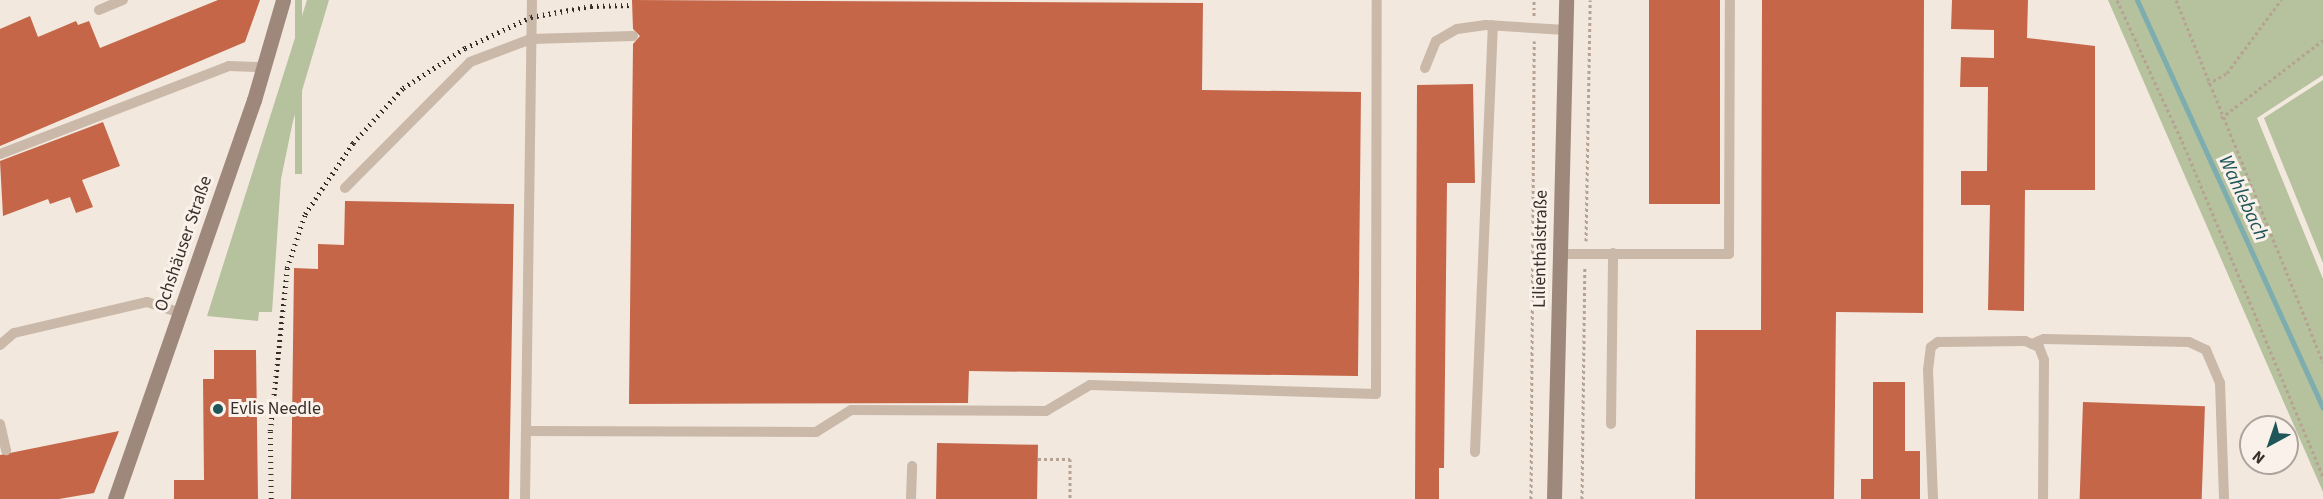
<!DOCTYPE html>
<meta charset="utf-8">
<style>
body{margin:0}
#map{position:relative;width:2323px;height:499px;overflow:hidden;background:#f2e8de;font-family:"Source Sans 3",sans-serif}
div>[style]{position:absolute}
[style*='--x']{left:calc(var(--x)*1px);top:calc(var(--y)*1px);width:calc(var(--w)*1px);rotate:calc(var(--a)*1deg)}
.green>*{inset:0;background:#b6c19d;transform-origin:0 0}
.stream>*{height:5px;margin:-2.5px;padding:0 2.5px;transform-origin:2.5px;border-radius:2.5px;background:#7dadaf}
.building>*{inset:0;background:#c56649;transform-origin:0 0}
.path>*{height:3px;margin-top:-1.5px;transform-origin:0;background:repeating-linear-gradient(90deg,#b6a293 0 3px,transparent 0 6px)}
.lane>*{height:10px;margin:-5px;padding:0 5px;transform-origin:5px;border-radius:5px;background:#cab8a9}
.secondary>*{height:15px;margin:-7.5px;padding:0 7.5px;transform-origin:7.5px;border-radius:7.5px;background:#9e877b}
.rail>*{height:4.5px;margin-top:-2.25px;transform-origin:0;background:repeating-linear-gradient(90deg,#382e29 0 1.5px,transparent 0 6px)}
.dots>*{width:16px;height:16px;translate:-50% -50%;box-sizing:border-box;border:3px solid #faf2ea;border-radius:50%}
span{translate:-50% -50%;white-space:nowrap;text-align:center;line-height:1.15;-webkit-text-stroke:6px #faf2ea;paint-order:stroke}
.street-label{font-size:18px;color:#382e29}
.poi-label{font-size:18px;color:#382e29}
.left{translate:0 -50%;text-align:left}
.water-label{font-size:20px;color:#1f5659;font-style:italic}
.north{position:absolute;left:2239px;top:415px;width:60px;height:60px;box-sizing:border-box;background:#faf2ea;border:2px solid #aca49d;border-radius:50%;rotate:220deg;font-size:16px;font-weight:700;line-height:24px;text-align:center;color:#382e29}
.north::after{content:'';display:block;margin:auto;width:21px;height:27px;background:#1f5659;clip-path:polygon(50% 0,100% 100%,50% 72%,0 100%)}
</style>
<div id="map">
<div class="green">
<i style="left:295px;top:0;width:7px;height:174px"></i>
<i style="clip-path:polygon(307px 0,329px 0,293px 121px,281px 179px,272px 312px,259px 312px,258px 321px,207px 316px)"></i>
<i style="clip-path:polygon(2108px 0,2323px 0,2323px 75px,2257px 118px,2323px 279px,2323px 492px)"></i>
<i style="clip-path:polygon(2323px 80px,2323px 263px,2264px 118px)"></i>
</div>
<div class="stream">
<i style="--x:2137;--y:0;--w:448;--a:65.5"></i>
</div>
<div class="building">
<i style="clip-path:polygon(218px 0,260px 0,245px 42px,0 146px,0 29px,30px 16px,38px 37px,76px 21px,78px 25px,89px 21px,100px 48px)"></i>
<i style="clip-path:polygon(632px 0,1203px 3px,1202px 90px,1361px 92px,1358px 376px,969px 371px,968px 403px,629px 404px,633px 44px,640px 36px,633px 29px)"></i>
<i style="left:1649px;top:0;width:71px;height:204px"></i>
<i style="clip-path:polygon(1762px 0,1924px 0,1923px 313px,1836px 312px,1834px 499px,1695px 499px,1696px 330px,1761px 330px)"></i>
<i style="clip-path:polygon(1952px 0,2028px 0,2027px 38px,2095px 46px,2095px 190px,2025px 190px,2024px 311px,1988px 310px,1990px 205px,1961px 205px,1961px 171px,1987px 171px,1988px 87px,1960px 87px,1961px 57px,1994px 58px,1994px 30px,1951px 29px)"></i>
<i style="clip-path:polygon(1473px 84px,1475px 183px,1447px 183px,1444px 468px,1439px 468px,1439px 499px,1415px 499px,1417px 85px)"></i>
<i style="clip-path:polygon(103px 122px,120px 166px,82px 180px,93px 207px,76px 213px,70px 197px,50px 204px,48px 199px,3px 216px,0 161px)"></i>
<i style="clip-path:polygon(345px 201px,514px 204px,509px 499px,291px 499px,294px 268px,318px 269px,318px 244px,344px 245px)"></i>
<i style="clip-path:polygon(214px 350px,256px 350px,258px 499px,174px 499px,174px 480px,204px 480px,203px 379px,214px 379px)"></i>
<i style="clip-path:polygon(1873px 382px,1905px 382px,1905px 451px,1920px 451px,1920px 499px,1861px 499px,1861px 479px,1873px 479px)"></i>
<i style="left:2083px;top:402px;width:122px;height:97px;rotate:2deg"></i>
<i style="clip-path:polygon(119px 431px,94px 493px,59px 499px,0 499px,0 455px)"></i>
<i style="left:937px;top:443px;width:101px;height:56px;rotate:1deg"></i>
</div>
<div class="path">
<i style="--x:2117;--y:0;--w:155;--a:65.3"></i>
<i style="--x:2182;--y:141;--w:364;--a:67.2"></i>
<i style="--x:2176;--y:0;--w:391;--a:67.9"></i>
<i style="--x:1534;--y:16;--w:16;--a:-90"></i>
<i style="--x:2208;--y:84;--w:22;--a:-30"></i>
<i style="--x:2227;--y:73;--w:91;--a:-53.5"></i>
<i style="--x:2221;--y:118;--w:128;--a:-37.4"></i>
<i style="--x:1586;--y:241;--w:241;--a:-89"></i>
<i style="--x:1038;--y:459;--w:32;--a:0"></i>
<i style="--x:1070;--y:459;--w:40;--a:90"></i>
<i style="--x:1531;--y:499;--w:458;--a:-89.6"></i>
<i style="--x:1582;--y:499;--w:233;--a:-89.3"></i>
</div>
<div class="lane">
<i style="--x:99;--y:10;--w:26;--a:-23"></i>
<i style="--x:1425;--y:68;--w:29;--a:-68"></i>
<i style="--x:1436;--y:41;--w:24;--a:-30"></i>
<i style="--x:1457;--y:29;--w:29;--a:-8"></i>
<i style="--x:1486;--y:25;--w:80;--a:3.6"></i>
<i style="--x:0;--y:154;--w:245;--a:-21"></i>
<i style="--x:229;--y:66;--w:32;--a:2"></i>
<i style="--x:345;--y:188;--w:177;--a:-45.2"></i>
<i style="--x:470;--y:62;--w:65;--a:-20.7"></i>
<i style="--x:531;--y:39;--w:102;--a:-1.7"></i>
<i style="--x:1560;--y:254;--w:169;--a:0"></i>
<i style="--x:1729;--y:254;--w:254;--a:-89.8"></i>
<i style="--x:2032;--y:344;--w:13;--a:-23"></i>
<i style="--x:2044;--y:339;--w:145;--a:1.2"></i>
<i style="--x:2189;--y:342;--w:19;--a:25"></i>
<i style="--x:2206;--y:350;--w:36;--a:67"></i>
<i style="--x:2220;--y:383;--w:116;--a:88"></i>
<i style="--x:0;--y:345;--w:18;--a:-41"></i>
<i style="--x:14;--y:333;--w:137;--a:-13.1"></i>
<i style="--x:147;--y:302;--w:36;--a:18"></i>
<i style="--x:0;--y:424;--w:27;--a:77"></i>
<i style="--x:1611;--y:424;--w:171;--a:-89.3"></i>
<i style="--x:527;--y:431;--w:289;--a:0.2"></i>
<i style="--x:816;--y:432;--w:41;--a:-32.2"></i>
<i style="--x:851;--y:410;--w:195;--a:0.3"></i>
<i style="--x:1046;--y:411;--w:51;--a:-30.6"></i>
<i style="--x:1090;--y:385;--w:286;--a:1.8"></i>
<i style="--x:1376;--y:394;--w:394;--a:-89.9"></i>
<i style="--x:1475;--y:452;--w:427;--a:-87.6"></i>
<i style="--x:525;--y:499;--w:499;--a:-89.2"></i>
<i style="--x:911;--y:499;--w:33;--a:-88"></i>
<i style="--x:1933;--y:499;--w:129;--a:-92.2"></i>
<i style="--x:1928;--y:370;--w:23;--a:-83"></i>
<i style="--x:1931;--y:347;--w:9;--a:-36"></i>
<i style="--x:1938;--y:342;--w:87;--a:-0.7"></i>
<i style="--x:2025;--y:341;--w:15;--a:23"></i>
<i style="--x:2039;--y:347;--w:14;--a:69"></i>
<i style="--x:2044;--y:360;--w:139;--a:90.4"></i>
</div>
<div class="secondary">
<i style="--x:115;--y:499;--w:423;--a:-70.8"></i>
<i style="--x:254;--y:100;--w:104;--a:-73.8"></i>
<i style="--x:1554;--y:499;--w:499;--a:-88.6"></i>
</div>
<div class="rail">
<i style="--x:271;--y:499;--w:68;--a:-90.8"></i>
<i style="--x:270;--y:431;--w:164;--a:-84"></i>
<i style="--x:287;--y:268;--w:57;--a:-71.6"></i>
<i style="--x:305;--y:214;--w:86;--a:-55.9"></i>
<i style="--x:353;--y:143;--w:74;--a:-47.7"></i>
<i style="--x:403;--y:88;--w:74;--a:-32.8"></i>
<i style="--x:465;--y:48;--w:73;--a:-25.2"></i>
<i style="--x:531;--y:17;--w:61;--a:-10.4"></i>
<i style="--x:591;--y:6;--w:41;--a:-1.4"></i>
</div>
<div class="dots">
<i style="left:218px;top:409px;background:#1f5659"></i>
</div>
<div class="street-label">
<span style="left:184px;top:244px;rotate:-71deg">Ochshäuser Straße</span>
<span style="left:1541px;top:249px;rotate:-89deg">Lilienthalstraße</span>
</div>
<div class="poi-label">
<span class="left" style="left:230px;top:409px">Evlis Needle</span>
</div>
<div class="water-label">
<span style="left:2243px;top:198px;rotate:65deg">Wahlebach</span>
</div>
<div class="north">N</div>
</div>
